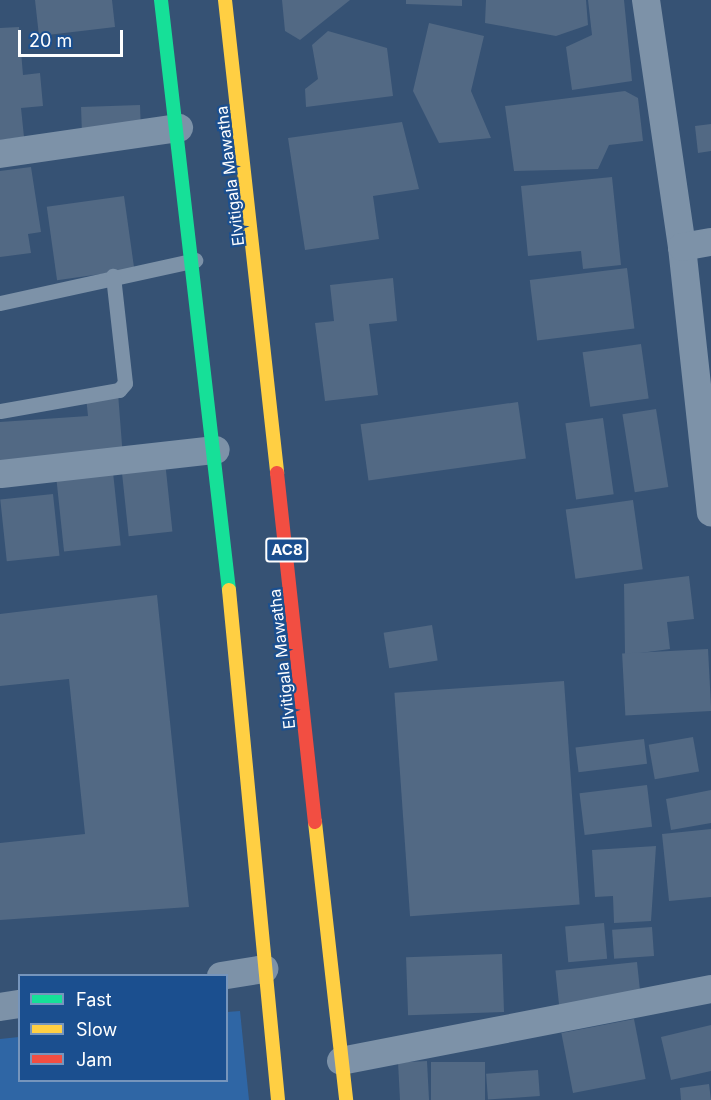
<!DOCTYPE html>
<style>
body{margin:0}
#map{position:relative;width:711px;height:1100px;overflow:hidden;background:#365274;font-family:Inter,sans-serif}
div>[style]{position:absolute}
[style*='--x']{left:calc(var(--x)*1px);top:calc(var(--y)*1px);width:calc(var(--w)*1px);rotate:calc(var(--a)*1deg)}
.green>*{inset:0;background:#2f66a5}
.building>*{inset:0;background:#526984;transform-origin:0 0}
.lane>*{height:15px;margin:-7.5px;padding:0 7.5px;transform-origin:7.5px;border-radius:7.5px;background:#7d92a8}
.street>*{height:28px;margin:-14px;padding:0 14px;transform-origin:14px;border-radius:14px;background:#7d92a8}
.fast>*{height:14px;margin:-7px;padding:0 7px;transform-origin:7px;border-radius:7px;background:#16e098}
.slow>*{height:14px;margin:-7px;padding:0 7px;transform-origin:7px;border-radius:7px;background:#ffcf43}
.jam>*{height:14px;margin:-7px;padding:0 7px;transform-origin:7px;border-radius:7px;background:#f24e42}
span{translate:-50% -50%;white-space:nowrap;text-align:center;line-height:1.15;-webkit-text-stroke:4.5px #1b4f8f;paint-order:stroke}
.shield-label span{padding:2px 4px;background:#1b4f8f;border:2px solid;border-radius:4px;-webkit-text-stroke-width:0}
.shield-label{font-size:15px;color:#fff;font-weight:700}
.street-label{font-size:16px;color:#fff}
.legend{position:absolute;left:18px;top:974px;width:210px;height:108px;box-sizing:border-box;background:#1b4f8f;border:2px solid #7695bc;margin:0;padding:8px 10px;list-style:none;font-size:18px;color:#fff}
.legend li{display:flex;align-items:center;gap:12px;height:30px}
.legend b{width:30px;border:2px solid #7695bc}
.scale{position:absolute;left:18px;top:30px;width:105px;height:27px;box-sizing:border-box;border:3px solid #fff;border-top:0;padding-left:8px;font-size:18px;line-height:21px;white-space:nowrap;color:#fff;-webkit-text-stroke:4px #1b4f8f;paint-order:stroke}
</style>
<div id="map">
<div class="green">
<i style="clip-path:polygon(240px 1011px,249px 1100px,0 1100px,0 1039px,19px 1037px,20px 1080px,226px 1080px,227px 1012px)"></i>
</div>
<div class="building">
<i style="clip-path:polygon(35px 0,112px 0,115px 27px,39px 36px)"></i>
<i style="clip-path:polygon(282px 0,350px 0,300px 40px,285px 31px)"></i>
<i style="clip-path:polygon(406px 0,462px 0,462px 6px,406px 4px)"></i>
<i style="clip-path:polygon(486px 0,586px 0,588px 25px,556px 36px,485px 23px)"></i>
<i style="clip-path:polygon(588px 0,624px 0,632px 81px,572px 90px,566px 47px,592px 35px)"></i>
<i style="clip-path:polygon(429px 23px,484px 36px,471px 91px,491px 138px,439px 143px,413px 91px)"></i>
<i style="clip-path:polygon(19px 27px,23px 75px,40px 73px,43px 106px,21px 108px,24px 137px,0 140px,0 28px)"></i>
<i style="clip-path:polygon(328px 31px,387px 48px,393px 96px,306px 107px,305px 89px,318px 79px,312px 45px)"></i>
<i style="clip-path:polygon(625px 91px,638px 98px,643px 141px,609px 145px,598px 169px,514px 171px,505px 106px)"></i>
<i style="left:140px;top:105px;width:28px;height:59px;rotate:88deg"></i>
<i style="clip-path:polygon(402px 122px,419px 189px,373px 196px,379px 239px,305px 250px,288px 138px)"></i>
<i style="clip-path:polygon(711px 124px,711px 151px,698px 153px,695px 126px)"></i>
<i style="clip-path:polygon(31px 167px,41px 232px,28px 234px,31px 253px,0 257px,0 171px)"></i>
<i style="clip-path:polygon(612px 177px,621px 265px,583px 269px,581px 251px,528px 256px,521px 186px)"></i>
<i style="left:124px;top:196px;width:74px;height:78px;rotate:82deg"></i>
<i style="left:627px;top:268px;width:61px;height:98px;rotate:83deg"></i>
<i style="clip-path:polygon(393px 278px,397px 321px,369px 324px,378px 395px,325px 401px,315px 323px,334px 321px,330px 285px)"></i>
<i style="left:641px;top:344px;width:55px;height:59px;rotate:82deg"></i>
<i style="clip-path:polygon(118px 393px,123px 458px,0 467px,0 422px,88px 416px,86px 397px)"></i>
<i style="left:518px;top:402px;width:57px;height:159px;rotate:82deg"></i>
<i style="left:656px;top:409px;width:79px;height:34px;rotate:81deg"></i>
<i style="left:603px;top:418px;width:77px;height:38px;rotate:82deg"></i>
<i style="left:165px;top:461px;width:71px;height:44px;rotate:84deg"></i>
<i style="left:113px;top:472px;width:74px;height:57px;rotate:84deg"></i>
<i style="left:53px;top:494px;width:62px;height:53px;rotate:84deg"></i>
<i style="left:633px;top:500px;width:70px;height:68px;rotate:82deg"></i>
<i style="clip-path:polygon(689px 576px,694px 619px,667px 622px,670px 649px,625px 655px,624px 584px)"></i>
<i style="clip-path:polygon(157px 595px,189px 907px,0 920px,0 843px,85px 834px,69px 679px,0 686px,0 614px)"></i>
<i style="left:432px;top:625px;width:36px;height:49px;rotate:81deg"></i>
<i style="left:708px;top:649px;width:62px;height:86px;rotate:87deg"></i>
<i style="left:564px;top:681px;width:224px;height:170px;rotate:86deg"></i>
<i style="left:693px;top:737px;width:35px;height:45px;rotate:80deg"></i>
<i style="left:644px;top:739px;width:25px;height:69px;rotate:83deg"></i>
<i style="left:647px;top:785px;width:42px;height:68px;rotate:83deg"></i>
<i style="clip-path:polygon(711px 790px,711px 823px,671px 830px,666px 799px)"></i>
<i style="clip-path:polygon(711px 829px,711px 897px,669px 901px,662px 834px)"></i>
<i style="clip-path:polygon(656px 846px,651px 921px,614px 923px,613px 896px,595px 897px,592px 850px)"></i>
<i style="left:604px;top:923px;width:36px;height:39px;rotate:85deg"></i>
<i style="left:652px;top:927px;width:29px;height:40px;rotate:86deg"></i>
<i style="left:502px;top:954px;width:58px;height:96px;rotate:88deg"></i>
<i style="left:637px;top:962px;width:37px;height:82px;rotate:84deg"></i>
<i style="left:634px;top:1019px;width:61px;height:74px;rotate:79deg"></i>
<i style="clip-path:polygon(711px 1025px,711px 1071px,671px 1080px,661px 1037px)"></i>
<i style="left:427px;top:1061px;width:39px;height:29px;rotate:87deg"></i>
<i style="left:431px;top:1062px;width:54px;height:38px"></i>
<i style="left:538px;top:1070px;width:26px;height:52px;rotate:86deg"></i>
<i style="clip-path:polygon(709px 1084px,711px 1100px,681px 1100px,680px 1088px)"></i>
</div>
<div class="lane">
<i style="--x:0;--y:303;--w:200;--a:-12.4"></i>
<i style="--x:0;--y:411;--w:121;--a:-10"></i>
<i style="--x:119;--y:390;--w:9;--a:-49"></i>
<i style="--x:125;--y:383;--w:108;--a:-96.4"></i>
</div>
<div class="street">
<i style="--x:646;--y:0;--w:250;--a:81.7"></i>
<i style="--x:682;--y:247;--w:267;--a:83.8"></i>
<i style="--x:0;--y:154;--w:181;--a:-8.3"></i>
<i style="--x:682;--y:247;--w:29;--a:-10"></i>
<i style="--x:1;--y:474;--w:216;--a:-6.4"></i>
<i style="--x:221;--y:976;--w:44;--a:-9.2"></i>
<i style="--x:0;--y:1007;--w:20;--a:-9"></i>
<i style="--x:341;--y:1061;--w:377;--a:-11"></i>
</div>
<div class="fast">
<i style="--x:161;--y:0;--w:594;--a:83.43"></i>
</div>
<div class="slow">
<i style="--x:225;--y:0;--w:476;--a:83.7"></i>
<i style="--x:229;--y:590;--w:512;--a:84.51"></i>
<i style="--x:315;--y:822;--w:280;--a:83.6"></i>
</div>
<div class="jam">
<i style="--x:277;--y:473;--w:351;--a:83.8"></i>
</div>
<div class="shield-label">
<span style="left:287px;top:550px">AC8</span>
</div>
<div class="street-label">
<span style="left:230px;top:176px;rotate:-97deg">Elvitigala Mawatha</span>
<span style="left:282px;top:659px;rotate:-96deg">Elvitigala Mawatha</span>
</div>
<ul class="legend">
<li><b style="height:8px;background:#16e098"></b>Fast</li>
<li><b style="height:8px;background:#ffcf43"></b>Slow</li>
<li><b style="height:8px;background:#f24e42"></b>Jam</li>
</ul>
<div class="scale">20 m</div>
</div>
